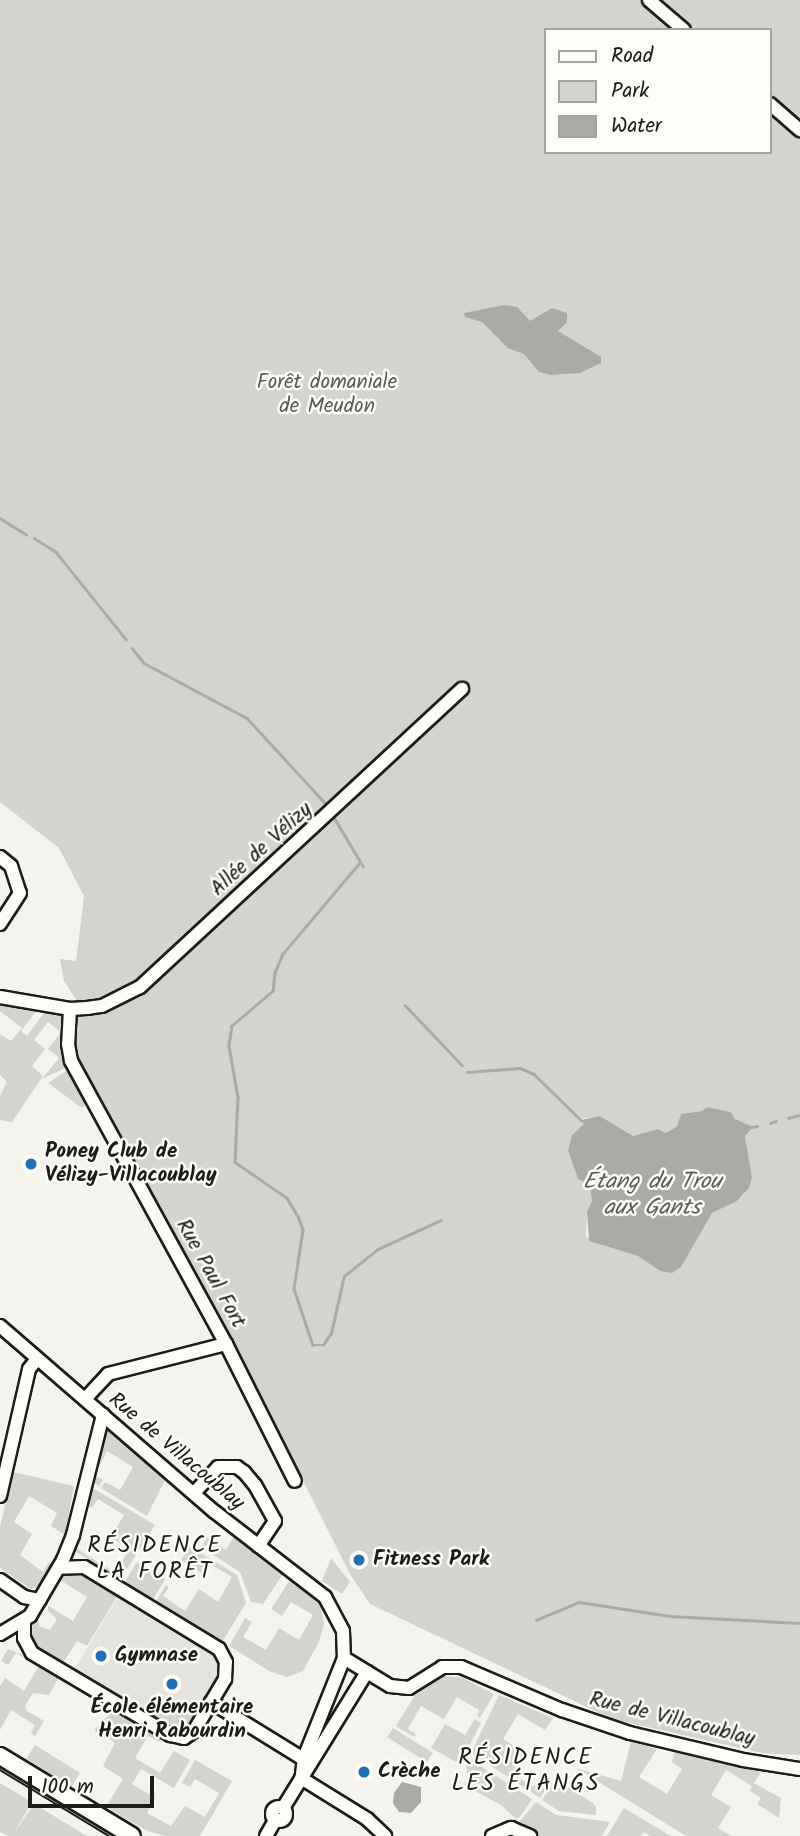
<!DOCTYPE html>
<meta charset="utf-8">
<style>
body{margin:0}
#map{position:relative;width:800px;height:1836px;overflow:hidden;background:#f4f3ee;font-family:Kalam,sans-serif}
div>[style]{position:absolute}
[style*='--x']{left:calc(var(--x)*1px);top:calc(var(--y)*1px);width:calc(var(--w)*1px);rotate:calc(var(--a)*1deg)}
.built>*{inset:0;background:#e4e3de}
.green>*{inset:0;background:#d4d3cf;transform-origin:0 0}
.water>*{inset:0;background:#abaaa6}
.stream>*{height:2.5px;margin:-1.25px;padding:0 1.25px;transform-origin:1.25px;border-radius:1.25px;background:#abaaa6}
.roads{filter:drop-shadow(2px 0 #1c1c1c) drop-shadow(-2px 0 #1c1c1c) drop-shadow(0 2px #1c1c1c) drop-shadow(0 -2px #1c1c1c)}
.minor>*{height:12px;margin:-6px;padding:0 6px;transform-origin:6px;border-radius:6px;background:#fdfcf7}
.minor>.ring{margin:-6px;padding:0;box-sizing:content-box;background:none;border:12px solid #fdfcf7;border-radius:50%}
.major>*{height:16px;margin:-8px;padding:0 8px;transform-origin:8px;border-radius:8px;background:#fdfcf7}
.tram>*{height:2px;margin:-1px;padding:0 1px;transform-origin:1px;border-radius:1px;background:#1c1c1c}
.dots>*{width:19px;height:19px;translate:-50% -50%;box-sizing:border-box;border:4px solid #fdfcf7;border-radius:50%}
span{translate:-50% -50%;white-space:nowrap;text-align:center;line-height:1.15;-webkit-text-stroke:5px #fdfcf7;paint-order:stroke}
.park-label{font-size:21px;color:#5c5c5b}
.street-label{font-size:21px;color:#1c1c1c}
.poi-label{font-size:21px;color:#1c1c1c;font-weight:700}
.left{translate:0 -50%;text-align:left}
.water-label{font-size:23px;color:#5c5c5a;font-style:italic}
.neighbourhood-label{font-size:23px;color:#1c1c1c;letter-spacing:2px}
.legend{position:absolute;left:544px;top:28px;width:228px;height:126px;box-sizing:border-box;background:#fdfcf7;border:2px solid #a3a29f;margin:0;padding:9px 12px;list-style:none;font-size:21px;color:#1c1c1c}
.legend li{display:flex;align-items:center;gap:14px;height:35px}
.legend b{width:35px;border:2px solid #a3a29f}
.scale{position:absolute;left:28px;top:1776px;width:126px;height:32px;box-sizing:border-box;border:4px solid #1c1c1c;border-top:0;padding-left:9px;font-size:21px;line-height:24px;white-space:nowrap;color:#1c1c1c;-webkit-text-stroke:5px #fdfcf7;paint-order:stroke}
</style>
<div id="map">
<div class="built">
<i style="clip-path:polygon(119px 1595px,215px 1654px,220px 1661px,221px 1674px,194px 1714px,157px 1691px,143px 1710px,74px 1670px)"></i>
</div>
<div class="green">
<i style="clip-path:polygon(evenodd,0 0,800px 0,800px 1755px,762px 1753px,612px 1719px,370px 1604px,350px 1574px,236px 1348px,79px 1064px,73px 1045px,77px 1001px,64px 981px,60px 959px,76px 961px,84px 896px,59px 848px,0 802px,0 0,546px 30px,770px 30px,770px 152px,546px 152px,546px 30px,0 0,707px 1107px,731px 1112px,735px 1119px,749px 1128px,745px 1136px,752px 1177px,746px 1192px,737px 1201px,712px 1213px,678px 1270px,660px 1271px,638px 1256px,599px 1244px,586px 1236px,587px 1212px,593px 1201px,590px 1185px,578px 1179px,568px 1151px,575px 1132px,584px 1124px,581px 1119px,600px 1116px,633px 1136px,658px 1129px,666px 1133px,678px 1125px,681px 1114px,702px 1111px,707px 1107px)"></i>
<i style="clip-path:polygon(0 1005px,37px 1010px,21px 1031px,27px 1036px,46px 1010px,60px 1014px,64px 1022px,63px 1055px,67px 1067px,42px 1079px,59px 1058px,48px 1049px,61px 1032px,48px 1022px,34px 1040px,45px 1049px,32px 1066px,43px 1076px,12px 1122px,0 1120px,0 1096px,7px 1082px,0 1075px,0 1034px,11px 1041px,22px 1028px,0 1011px)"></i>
<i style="clip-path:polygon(68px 1070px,86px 1104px,82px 1108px,48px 1083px)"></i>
<i style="clip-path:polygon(107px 1427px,113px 1429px,166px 1478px,147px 1516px,101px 1488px,105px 1482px,120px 1490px,133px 1467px,107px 1451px,95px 1475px,103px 1480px,99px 1486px,89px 1479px,103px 1429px)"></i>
<i style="clip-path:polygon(13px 1472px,74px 1486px,65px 1535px,51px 1526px,57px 1513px,29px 1496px,14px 1522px,32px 1534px,20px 1555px,43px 1572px,49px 1562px,52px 1564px,38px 1586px,31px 1589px,0 1568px,0 1527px)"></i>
<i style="clip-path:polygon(86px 1484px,155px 1525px,120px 1580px,76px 1552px,76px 1548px,115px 1573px,129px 1550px,111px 1537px,124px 1515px,98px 1499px,92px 1508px,83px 1502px)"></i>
<i style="clip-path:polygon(234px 1536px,283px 1574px,263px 1604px,251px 1602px,240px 1572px,201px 1547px,207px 1537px,226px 1550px)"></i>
<i style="clip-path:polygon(189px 1546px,237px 1575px,246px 1603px,222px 1642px,155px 1603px,166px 1585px,169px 1587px,163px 1596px,185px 1611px,199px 1589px,218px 1602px,232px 1577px,210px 1564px,203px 1574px,181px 1560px)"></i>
<i style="clip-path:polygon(331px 1558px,350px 1582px,342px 1594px,322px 1581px)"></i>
<i style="left:137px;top:1562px;width:33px;height:25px;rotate:31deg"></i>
<i style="clip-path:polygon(71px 1572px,83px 1574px,118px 1595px,87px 1646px,77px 1641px,63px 1663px,34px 1645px,29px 1630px,48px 1594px,52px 1597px,38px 1619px,39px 1626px,50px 1630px,57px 1619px,48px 1611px,48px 1606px,73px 1621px,87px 1597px,60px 1580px,64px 1574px)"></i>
<i style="clip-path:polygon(290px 1580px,321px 1606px,324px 1624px,319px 1642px,303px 1671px,287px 1677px,271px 1672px,229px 1646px,245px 1618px,252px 1622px,243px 1637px,266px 1650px,279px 1628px,299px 1640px,313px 1615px,291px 1602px,282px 1616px,271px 1609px)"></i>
<i style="clip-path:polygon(8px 1649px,23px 1655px,59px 1677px,49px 1695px,33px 1693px,25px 1706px,27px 1711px,44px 1721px,35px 1736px,31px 1733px,35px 1725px,11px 1710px,0 1730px,0 1686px,5px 1678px,24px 1691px,39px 1666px,16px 1653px,8px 1665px,1px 1661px)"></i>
<i style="clip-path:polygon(444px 1676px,463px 1678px,494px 1694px,480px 1718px,477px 1716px,479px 1710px,457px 1697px,444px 1719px,421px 1706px,408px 1729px,416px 1734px,414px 1737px,396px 1726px,415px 1695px)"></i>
<i style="clip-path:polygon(157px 1693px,195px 1716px,189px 1725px,174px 1730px,145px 1712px)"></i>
<i style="clip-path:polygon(499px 1695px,553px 1718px,545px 1730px,518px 1714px,503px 1739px,525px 1753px,511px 1773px,533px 1787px,541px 1776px,551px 1781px,540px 1798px,471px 1753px)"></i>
<i style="clip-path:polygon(114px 1710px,161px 1739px,159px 1742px,148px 1736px,135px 1758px,160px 1773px,174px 1751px,190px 1760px,174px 1788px,141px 1769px,132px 1784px,155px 1798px,147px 1813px,171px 1826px,185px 1806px,205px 1817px,219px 1793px,195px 1779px,190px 1787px,182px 1783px,195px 1760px,232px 1781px,200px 1836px,166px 1836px,147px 1831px,106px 1807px,123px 1779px,103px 1766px,115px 1743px,94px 1730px)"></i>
<i style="clip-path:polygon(475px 1719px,481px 1723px,460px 1764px,431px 1748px,445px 1724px,465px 1735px)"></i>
<i style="left:393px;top:1728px;width:47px;height:11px;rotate:32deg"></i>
<i style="clip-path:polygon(631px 1742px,657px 1749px,639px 1777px,667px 1794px,682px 1769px,672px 1762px,674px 1752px,761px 1772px,754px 1783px,781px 1798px,779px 1818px,757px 1804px,761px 1798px,750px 1791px,752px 1786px,726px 1770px,711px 1795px,731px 1807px,718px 1828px,732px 1836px,686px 1836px,576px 1768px,621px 1781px)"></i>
<i style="left:35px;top:1745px;width:53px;height:16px;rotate:32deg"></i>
<i style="clip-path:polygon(471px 1760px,532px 1799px,520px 1817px,516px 1819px,501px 1805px,464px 1785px,468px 1777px,466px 1766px)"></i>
<i style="clip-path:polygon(555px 1780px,593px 1803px,596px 1807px,596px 1815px,559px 1811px,542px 1800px)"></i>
<i style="clip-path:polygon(0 1783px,32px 1802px,14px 1833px,34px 1804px,87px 1836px,9px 1836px,0 1832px)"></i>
<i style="clip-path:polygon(536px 1802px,556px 1815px,610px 1822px,602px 1836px,540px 1836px,519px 1822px)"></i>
<i style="clip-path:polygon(624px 1808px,671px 1836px,650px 1836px,644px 1832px,641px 1836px,607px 1836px)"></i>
</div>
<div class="water">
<i style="clip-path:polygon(504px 305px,517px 307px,530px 321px,552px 308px,567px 313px,567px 322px,558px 331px,601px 357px,601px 363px,580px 373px,551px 375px,539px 372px,524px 354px,508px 348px,482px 322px,465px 317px,464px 313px)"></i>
<i style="clip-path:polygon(707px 1107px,731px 1112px,735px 1119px,753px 1127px,745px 1136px,752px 1177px,749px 1188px,737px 1201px,712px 1213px,681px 1267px,672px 1273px,660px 1271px,638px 1256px,589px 1241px,587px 1212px,592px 1201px,590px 1185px,578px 1179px,568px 1151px,572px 1135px,584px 1124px,581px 1120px,600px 1116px,633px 1136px,658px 1129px,666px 1133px,677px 1126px,681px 1114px,702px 1111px)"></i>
<i style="clip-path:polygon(402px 1782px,421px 1787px,421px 1802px,411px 1813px,399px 1812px,393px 1803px,394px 1793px)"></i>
</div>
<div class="stream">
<i style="--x:0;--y:518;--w:31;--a:32"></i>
<i style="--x:34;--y:538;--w:26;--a:32"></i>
<i style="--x:56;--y:552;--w:112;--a:51.2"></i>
<i style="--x:132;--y:648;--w:19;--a:51"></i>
<i style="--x:144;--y:663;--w:117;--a:28.1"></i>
<i style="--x:247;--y:718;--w:120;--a:47.4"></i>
<i style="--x:335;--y:819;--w:55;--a:59.2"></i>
<i style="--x:360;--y:863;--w:119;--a:130.2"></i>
<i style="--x:283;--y:954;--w:21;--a:113"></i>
<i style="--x:275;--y:973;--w:18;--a:96"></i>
<i style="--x:273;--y:991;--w:54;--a:139.5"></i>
<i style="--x:232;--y:1026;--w:20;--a:99"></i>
<i style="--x:229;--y:1046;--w:52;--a:80"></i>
<i style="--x:238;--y:1097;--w:65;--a:92.6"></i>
<i style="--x:235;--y:1162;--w:63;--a:34.7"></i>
<i style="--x:287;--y:1198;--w:21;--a:59"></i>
<i style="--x:298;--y:1216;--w:15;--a:70"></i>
<i style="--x:303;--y:1230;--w:60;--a:98.7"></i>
<i style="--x:294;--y:1289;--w:59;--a:71.3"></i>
<i style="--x:313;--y:1345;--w:10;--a:0"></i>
<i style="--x:323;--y:1345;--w:14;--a:-56"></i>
<i style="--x:331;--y:1333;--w:58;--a:-77.2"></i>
<i style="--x:344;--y:1276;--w:43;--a:-38.5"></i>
<i style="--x:378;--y:1249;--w:69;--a:-24.7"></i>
<i style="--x:405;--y:1005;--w:83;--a:46.5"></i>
<i style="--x:467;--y:1072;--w:53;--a:-4.3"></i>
<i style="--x:520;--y:1068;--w:15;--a:23"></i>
<i style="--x:534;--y:1074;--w:66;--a:44.4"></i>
<i style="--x:788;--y:1118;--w:12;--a:-14"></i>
<i style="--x:770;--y:1123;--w:6;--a:-18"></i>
<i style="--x:753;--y:1127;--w:4;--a:-14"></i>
<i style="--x:536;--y:1620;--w:47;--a:-22.7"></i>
<i style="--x:579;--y:1602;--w:92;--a:8.7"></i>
<i style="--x:670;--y:1616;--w:130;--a:3.1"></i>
</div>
<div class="roads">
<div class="minor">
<i style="--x:649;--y:0;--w:46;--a:40.6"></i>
<i style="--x:770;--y:104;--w:40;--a:41"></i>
<i style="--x:0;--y:857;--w:14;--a:39"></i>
<i style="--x:11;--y:866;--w:28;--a:72"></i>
<i style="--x:20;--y:893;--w:37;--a:123"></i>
<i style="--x:0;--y:997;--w:71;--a:9.7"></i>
<i style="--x:70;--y:1009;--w:17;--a:-3"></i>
<i style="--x:87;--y:1008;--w:15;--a:-8"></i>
<i style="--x:102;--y:1006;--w:42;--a:-26.6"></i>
<i style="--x:140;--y:987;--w:439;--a:-42.8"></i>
<i style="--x:70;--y:1009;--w:35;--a:93"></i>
<i style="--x:68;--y:1044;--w:17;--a:80"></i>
<i style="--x:71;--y:1061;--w:323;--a:61.3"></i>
<i style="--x:226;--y:1344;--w:153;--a:63.3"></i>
<i style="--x:0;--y:1326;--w:284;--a:40.9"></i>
<i style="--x:215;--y:1512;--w:139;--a:37.7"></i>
<i style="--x:325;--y:1597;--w:38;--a:62"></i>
<i style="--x:343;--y:1631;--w:27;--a:88"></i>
<i style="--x:344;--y:1658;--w:54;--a:31.3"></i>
<i style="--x:390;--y:1686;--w:19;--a:6"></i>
<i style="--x:409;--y:1688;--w:39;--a:-32"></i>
<i style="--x:442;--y:1667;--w:19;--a:0"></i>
<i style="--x:461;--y:1667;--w:110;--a:23.1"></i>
<i style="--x:562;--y:1710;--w:72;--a:18.7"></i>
<i style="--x:630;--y:1733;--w:116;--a:13.4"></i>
<i style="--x:743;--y:1760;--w:58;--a:9"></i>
<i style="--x:85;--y:1399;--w:34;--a:-47"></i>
<i style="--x:108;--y:1374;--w:122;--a:-14.3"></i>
<i style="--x:194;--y:1493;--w:35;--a:-47"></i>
<i style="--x:218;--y:1467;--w:19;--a:0"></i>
<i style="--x:237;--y:1467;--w:9;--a:36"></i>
<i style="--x:244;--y:1472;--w:17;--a:50"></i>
<i style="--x:255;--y:1485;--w:41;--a:60.9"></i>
<i style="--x:275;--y:1521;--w:30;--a:124"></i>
<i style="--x:0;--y:1496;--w:130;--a:-77.1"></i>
<i style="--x:29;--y:1369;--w:13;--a:-51"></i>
<i style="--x:0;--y:1580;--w:29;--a:35"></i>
<i style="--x:24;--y:1597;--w:16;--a:11"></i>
<i style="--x:24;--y:1623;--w:15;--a:90"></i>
<i style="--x:24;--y:1638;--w:17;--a:62"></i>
<i style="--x:32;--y:1653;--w:161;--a:30.7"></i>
<i style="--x:170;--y:1735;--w:14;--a:12"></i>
<i style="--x:184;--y:1738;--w:12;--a:-35"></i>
<i style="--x:194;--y:1731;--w:61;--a:-59.2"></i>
<i style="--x:225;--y:1679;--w:17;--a:-87"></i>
<i style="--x:226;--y:1662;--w:15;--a:-118"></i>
<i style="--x:219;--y:1649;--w:158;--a:-148.7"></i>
<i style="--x:84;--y:1567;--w:25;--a:178"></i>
<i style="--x:0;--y:1634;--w:35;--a:-31"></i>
<i style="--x:30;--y:1616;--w:65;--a:-59.5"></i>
<i style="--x:63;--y:1560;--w:27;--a:-68"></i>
<i style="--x:73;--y:1535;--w:124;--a:-76"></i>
<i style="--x:211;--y:1702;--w:114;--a:31.7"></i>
<i style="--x:302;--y:1774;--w:16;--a:-83"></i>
<i style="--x:304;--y:1758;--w:108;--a:-68.2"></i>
<i style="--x:301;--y:1778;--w:78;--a:31.8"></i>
<i style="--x:367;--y:1819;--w:25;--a:43"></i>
<i class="ring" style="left:272px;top:1807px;width:2px;height:2px"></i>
<i style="--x:283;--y:1808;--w:160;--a:-58.3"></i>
<i style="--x:266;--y:1836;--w:20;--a:-60"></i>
<i style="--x:492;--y:1836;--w:21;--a:-23"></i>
<i style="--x:511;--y:1828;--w:21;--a:23"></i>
</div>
<div class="major">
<i style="--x:0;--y:1756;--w:154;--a:31.2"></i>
</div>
</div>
<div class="tram">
<i style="--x:0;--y:1770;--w:127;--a:31.2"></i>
</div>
<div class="dots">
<i style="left:31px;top:1164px;background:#1f6fb2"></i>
<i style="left:359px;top:1560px;background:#1f6fb2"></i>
<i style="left:101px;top:1656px;background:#1f6fb2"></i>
<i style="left:172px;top:1684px;background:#1f6fb2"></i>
<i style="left:364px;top:1772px;background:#1f6fb2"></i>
</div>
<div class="park-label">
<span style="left:327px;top:395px">Forêt domaniale<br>de Meudon</span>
</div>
<div class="street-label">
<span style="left:262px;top:850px;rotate:-42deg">Allée de Vélizy</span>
<span style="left:210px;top:1274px;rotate:61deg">Rue Paul Fort</span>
<span style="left:176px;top:1452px;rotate:40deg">Rue de Villacoublay</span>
<span style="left:672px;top:1720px;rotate:14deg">Rue de Villacoublay</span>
</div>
<div class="poi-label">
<span class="left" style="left:45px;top:1164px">Poney Club de<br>Vélizy-Villacoublay</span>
<span class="left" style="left:373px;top:1560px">Fitness Park</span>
<span class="left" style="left:115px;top:1656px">Gymnase</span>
<span style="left:172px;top:1720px">École élémentaire<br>Henri Rabourdin</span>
<span class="left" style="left:378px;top:1772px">Crèche</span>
</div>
<div class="water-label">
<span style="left:652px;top:1195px">Étang du Trou<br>aux Gants</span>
</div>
<div class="neighbourhood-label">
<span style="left:155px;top:1559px">RÉSIDENCE<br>LA FORÊT</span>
<span style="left:526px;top:1771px">RÉSIDENCE<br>LES ÉTANGS</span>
</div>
<ul class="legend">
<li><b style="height:9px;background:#fdfcf7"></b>Road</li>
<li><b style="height:19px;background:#d4d3cf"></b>Park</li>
<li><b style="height:19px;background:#abaaa6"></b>Water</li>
</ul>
<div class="scale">100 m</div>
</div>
